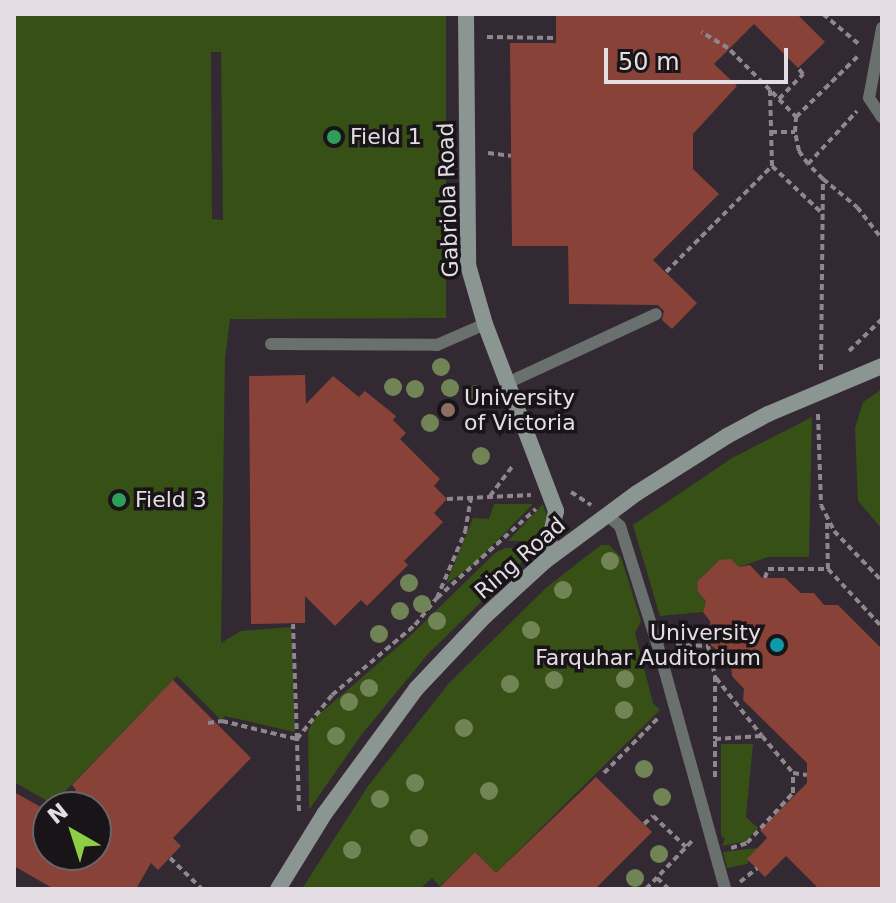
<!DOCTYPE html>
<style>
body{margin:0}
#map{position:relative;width:896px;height:903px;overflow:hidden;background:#322932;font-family:"DejaVu Sans",sans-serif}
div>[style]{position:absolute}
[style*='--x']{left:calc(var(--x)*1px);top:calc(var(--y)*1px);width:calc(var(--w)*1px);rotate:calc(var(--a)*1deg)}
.green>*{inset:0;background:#375016}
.building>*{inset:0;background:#894238}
.path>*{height:4px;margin-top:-2px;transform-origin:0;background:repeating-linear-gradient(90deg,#8e878e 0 6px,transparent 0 10px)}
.lane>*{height:12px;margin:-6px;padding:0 6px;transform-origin:6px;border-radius:6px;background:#69706d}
.secondary>*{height:16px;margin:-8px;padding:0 8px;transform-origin:8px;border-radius:8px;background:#8b9591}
.trees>*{width:18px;height:18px;margin:-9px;border-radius:50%;background:#708455}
.dots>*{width:22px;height:22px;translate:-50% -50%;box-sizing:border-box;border:4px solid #181417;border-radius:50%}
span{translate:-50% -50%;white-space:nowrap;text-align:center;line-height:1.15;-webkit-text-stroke:7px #181417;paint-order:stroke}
.poi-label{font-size:22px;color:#e4dee4}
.left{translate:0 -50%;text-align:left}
.right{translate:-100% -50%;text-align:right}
.street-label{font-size:22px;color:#e4dee4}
.frame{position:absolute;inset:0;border:16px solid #e4dee4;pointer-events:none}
.north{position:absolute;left:32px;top:791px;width:80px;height:80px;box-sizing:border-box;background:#181417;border:2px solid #6a6569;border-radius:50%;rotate:321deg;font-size:22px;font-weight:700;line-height:32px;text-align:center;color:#e4dee4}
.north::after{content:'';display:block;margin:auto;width:28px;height:36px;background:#8ece43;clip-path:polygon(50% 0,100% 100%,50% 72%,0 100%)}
.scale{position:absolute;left:604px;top:48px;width:184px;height:36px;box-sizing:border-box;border:4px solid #e4dee4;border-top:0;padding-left:10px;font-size:24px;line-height:28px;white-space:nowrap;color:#e4dee4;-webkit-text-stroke:6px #181417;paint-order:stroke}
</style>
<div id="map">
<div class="green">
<i style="clip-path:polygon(evenodd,14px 14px,446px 14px,446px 318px,230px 319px,225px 359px,221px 643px,241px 631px,291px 627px,295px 732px,225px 716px,221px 720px,177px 676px,53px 804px,14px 782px,14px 14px,211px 52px,221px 52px,223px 220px,212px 219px,211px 52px)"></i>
<i style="clip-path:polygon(882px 389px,882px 529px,858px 501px,855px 428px,863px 402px)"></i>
<i style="clip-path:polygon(812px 417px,809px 557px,768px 557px,739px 567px,719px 560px,697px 582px,698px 592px,706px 601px,703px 612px,660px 616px,633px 525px,732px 458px)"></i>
<i style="clip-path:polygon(494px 504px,533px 504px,472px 566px,446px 584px,473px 518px,489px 519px)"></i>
<i style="clip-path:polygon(543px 504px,547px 517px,542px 541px,508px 541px)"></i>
<i style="clip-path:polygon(601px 545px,609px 545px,621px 557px,641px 621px,635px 633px,653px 703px,660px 710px,496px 873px,475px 852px,440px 886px,432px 878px,420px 889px,302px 889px,368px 786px,449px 683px,547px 587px)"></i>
<i style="clip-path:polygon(538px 546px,428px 654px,362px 734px,309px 810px,308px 731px,316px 717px,409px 637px,495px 553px,505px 548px)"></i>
<i style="clip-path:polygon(721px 744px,753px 744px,746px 817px,758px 828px,746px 841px,722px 846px,725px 839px,721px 835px)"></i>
<i style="clip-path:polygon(757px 848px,747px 864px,727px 868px,723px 852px)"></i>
</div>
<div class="building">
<i style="clip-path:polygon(556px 14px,797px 14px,825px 42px,798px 68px,754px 24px,714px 64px,737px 86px,693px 134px,693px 169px,719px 194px,653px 260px,697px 303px,672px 329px,662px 320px,664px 311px,658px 305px,569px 304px,568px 246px,512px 246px,510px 43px,556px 43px)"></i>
<i style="clip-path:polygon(305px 375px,306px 404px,333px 376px,359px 397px,365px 391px,396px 416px,393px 420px,406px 433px,400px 439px,440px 479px,434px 486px,447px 499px,434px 513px,443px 522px,404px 561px,408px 565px,367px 606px,361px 600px,335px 626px,305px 596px,305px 623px,251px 624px,249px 376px)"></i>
<i style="clip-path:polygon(731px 559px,739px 567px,750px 565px,762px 578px,785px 578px,801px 593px,814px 593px,824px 605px,838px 605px,882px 649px,882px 889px,819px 889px,786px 856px,765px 877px,747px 859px,767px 838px,760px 830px,807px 783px,807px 763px,743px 700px,744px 689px,732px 676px,731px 664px,711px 645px,710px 621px,703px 612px,706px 601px,698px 592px,697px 582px,719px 560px)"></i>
<i style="clip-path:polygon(173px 680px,251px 758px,173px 838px,181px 846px,158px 870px,151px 863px,136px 889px,54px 889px,14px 866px,14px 792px,48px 811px,48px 855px,96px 855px,96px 807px,60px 807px,76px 790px,72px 785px)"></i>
<i style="clip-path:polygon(596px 777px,652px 832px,595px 889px,438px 889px,475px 852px,496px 873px)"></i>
</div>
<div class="path">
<i style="--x:823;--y:14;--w:48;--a:40"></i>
<i style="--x:487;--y:37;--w:69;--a:0.8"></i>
<i style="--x:772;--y:92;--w:35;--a:46"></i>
<i style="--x:779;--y:99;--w:35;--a:-46"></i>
<i style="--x:803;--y:74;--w:8;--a:-130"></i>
<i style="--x:771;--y:132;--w:24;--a:0"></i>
<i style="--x:488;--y:153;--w:23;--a:7"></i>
<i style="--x:808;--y:164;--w:16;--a:-125"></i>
<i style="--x:799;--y:151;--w:19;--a:-102"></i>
<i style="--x:795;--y:132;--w:15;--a:-86"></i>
<i style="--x:796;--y:117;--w:87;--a:-44.5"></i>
<i style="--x:772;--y:166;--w:70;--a:43.3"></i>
<i style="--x:823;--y:179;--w:44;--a:39.5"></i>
<i style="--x:857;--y:207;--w:41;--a:52"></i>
<i style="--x:666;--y:272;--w:150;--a:-45"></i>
<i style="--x:772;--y:166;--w:76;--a:-91.5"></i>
<i style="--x:770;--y:90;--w:59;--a:-135"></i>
<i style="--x:728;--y:48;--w:31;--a:-149"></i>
<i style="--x:849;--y:351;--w:46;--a:-44.1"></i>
<i style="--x:821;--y:370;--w:191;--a:-89.4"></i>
<i style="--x:823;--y:179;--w:21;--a:-135"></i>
<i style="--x:808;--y:164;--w:72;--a:-47.2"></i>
<i style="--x:818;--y:414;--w:91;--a:88.1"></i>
<i style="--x:821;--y:505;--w:29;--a:63"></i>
<i style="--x:834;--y:531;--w:69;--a:46.2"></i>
<i style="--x:571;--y:492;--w:24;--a:33"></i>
<i style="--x:490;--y:496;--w:38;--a:-53"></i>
<i style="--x:447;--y:499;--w:84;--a:-2.7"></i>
<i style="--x:827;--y:523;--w:46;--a:88.8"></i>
<i style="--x:765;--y:578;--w:9;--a:-72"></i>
<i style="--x:768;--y:569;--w:60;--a:0"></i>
<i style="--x:828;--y:569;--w:79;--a:47"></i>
<i style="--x:437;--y:598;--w:72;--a:-67"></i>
<i style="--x:465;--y:532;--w:35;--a:-80"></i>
<i style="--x:676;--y:644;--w:32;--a:4"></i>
<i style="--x:708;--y:646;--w:31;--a:77"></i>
<i style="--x:715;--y:676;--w:63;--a:90"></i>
<i style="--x:716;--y:678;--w:74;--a:51.6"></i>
<i style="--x:208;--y:723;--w:14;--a:-8"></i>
<i style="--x:222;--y:721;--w:77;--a:13.5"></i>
<i style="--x:297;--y:739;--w:115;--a:-92"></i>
<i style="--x:604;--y:773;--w:77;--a:-45.5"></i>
<i style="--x:715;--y:777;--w:38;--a:-90"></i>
<i style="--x:715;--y:739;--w:47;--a:-3.7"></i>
<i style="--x:762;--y:736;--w:48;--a:50"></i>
<i style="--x:793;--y:773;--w:14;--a:8"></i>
<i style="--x:299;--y:811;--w:72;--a:-91.6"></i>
<i style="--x:297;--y:739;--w:56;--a:-51.5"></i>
<i style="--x:332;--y:695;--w:109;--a:-40.1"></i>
<i style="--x:415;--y:625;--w:35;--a:-51"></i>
<i style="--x:437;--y:598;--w:133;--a:-42"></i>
<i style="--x:644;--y:824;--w:12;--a:-42"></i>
<i style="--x:653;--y:816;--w:45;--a:43.2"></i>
<i style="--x:731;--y:848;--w:17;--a:-17"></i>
<i style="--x:747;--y:843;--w:68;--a:-47.4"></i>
<i style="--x:793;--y:793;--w:20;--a:-90"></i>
<i style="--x:170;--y:858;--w:45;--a:44.1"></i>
<i style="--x:657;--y:878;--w:16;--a:43"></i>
<i style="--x:740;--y:882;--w:22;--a:-39"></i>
<i style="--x:646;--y:889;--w:69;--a:-46.2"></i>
</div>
<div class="lane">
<i style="--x:882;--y:28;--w:71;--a:100.5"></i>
<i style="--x:869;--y:98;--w:23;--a:56"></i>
<i style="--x:271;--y:344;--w:166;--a:0.3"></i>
<i style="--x:437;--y:345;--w:52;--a:-23.6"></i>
<i style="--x:507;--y:383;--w:164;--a:-24.8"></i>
<i style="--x:606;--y:514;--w:18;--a:41"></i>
<i style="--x:620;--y:526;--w:123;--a:72.5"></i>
<i style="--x:657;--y:643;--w:255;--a:74.5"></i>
</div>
<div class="secondary">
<i style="--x:466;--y:14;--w:251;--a:89.5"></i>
<i style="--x:468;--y:265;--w:61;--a:73.9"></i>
<i style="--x:485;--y:324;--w:200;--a:69.2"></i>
<i style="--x:556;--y:511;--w:51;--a:102.4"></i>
<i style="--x:278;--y:889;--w:89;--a:-58.3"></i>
<i style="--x:325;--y:813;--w:154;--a:-53.7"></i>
<i style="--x:416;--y:689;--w:100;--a:-46.6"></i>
<i style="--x:485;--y:616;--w:81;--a:-42.5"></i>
<i style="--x:545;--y:561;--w:114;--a:-36.5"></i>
<i style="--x:637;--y:493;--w:107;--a:-32.3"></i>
<i style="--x:727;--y:436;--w:47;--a:-28.2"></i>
<i style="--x:768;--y:414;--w:124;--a:-22.8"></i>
</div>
<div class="trees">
<i style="left:441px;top:367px"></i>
<i style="left:393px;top:387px"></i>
<i style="left:450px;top:388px"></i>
<i style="left:415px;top:389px"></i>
<i style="left:475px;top:394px"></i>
<i style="left:430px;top:423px"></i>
<i style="left:481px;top:456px"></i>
<i style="left:610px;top:561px"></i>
<i style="left:409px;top:583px"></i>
<i style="left:563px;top:590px"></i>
<i style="left:422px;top:604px"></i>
<i style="left:400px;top:611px"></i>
<i style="left:437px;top:621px"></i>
<i style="left:531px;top:630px"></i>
<i style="left:379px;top:634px"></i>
<i style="left:625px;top:679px"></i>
<i style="left:554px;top:680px"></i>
<i style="left:510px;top:684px"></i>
<i style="left:369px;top:688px"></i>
<i style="left:349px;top:702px"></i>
<i style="left:624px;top:710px"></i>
<i style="left:464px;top:728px"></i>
<i style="left:336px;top:736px"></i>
<i style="left:644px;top:769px"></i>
<i style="left:415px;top:783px"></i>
<i style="left:489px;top:791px"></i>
<i style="left:662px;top:797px"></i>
<i style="left:380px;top:799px"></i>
<i style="left:419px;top:838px"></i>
<i style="left:352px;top:850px"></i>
<i style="left:659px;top:854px"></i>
<i style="left:635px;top:878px"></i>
</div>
<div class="dots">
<i style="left:334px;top:137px;background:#2e9e5b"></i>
<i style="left:448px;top:410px;background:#8d6e63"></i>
<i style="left:119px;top:500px;background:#2e9e5b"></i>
<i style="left:777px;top:645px;background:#0f9aa8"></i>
</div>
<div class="poi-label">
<span class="left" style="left:350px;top:137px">Field 1</span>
<span class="left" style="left:464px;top:410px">University<br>of Victoria</span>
<span class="left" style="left:135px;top:500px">Field 3</span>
<span class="right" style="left:761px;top:645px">University<br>Farquhar Auditorium</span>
</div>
<div class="street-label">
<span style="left:448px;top:200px;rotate:-92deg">Gabriola Road</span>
<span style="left:520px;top:558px;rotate:-41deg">Ring Road</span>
</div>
<div class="frame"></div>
<div class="north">N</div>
<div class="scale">50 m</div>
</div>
